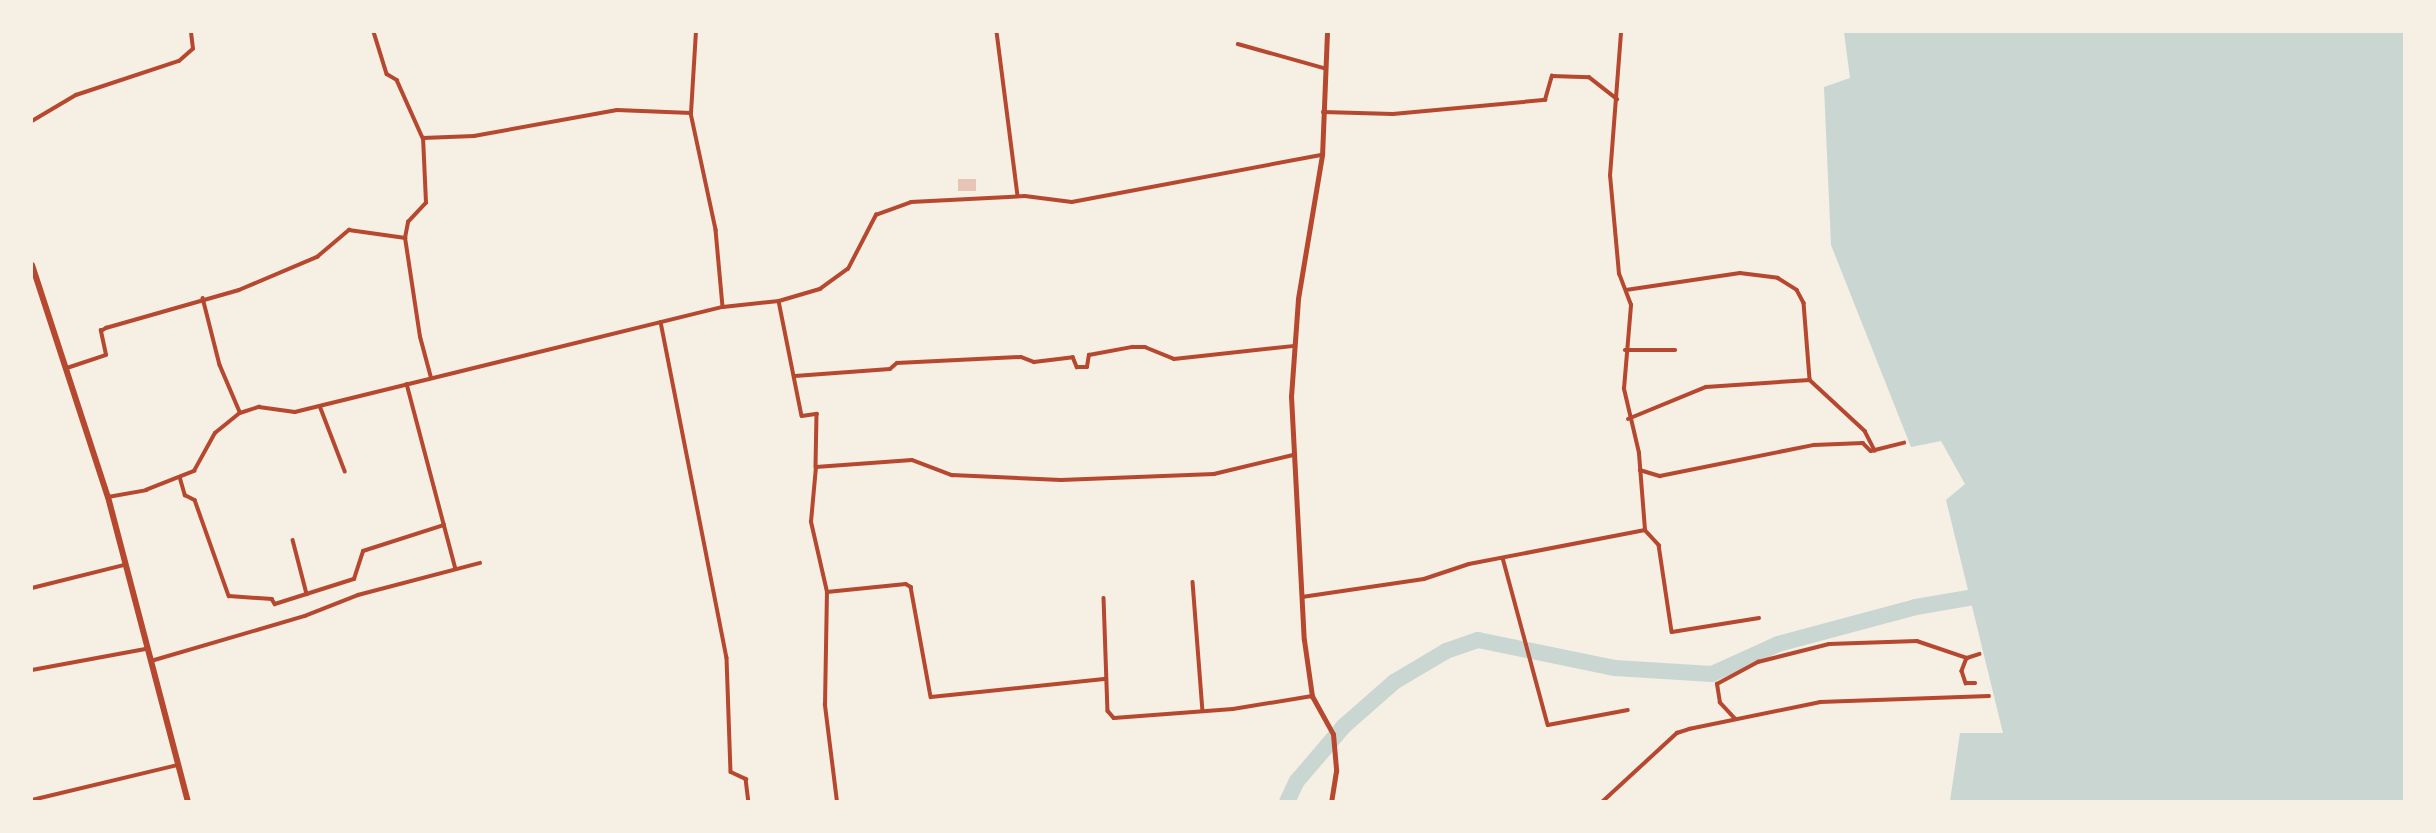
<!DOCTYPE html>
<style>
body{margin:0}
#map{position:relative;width:2436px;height:833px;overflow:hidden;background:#f6efe4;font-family:Commissioner,sans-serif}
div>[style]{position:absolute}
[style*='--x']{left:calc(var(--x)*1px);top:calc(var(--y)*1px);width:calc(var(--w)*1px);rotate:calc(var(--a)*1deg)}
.water>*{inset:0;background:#c9d6d2}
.river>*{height:16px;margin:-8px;padding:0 8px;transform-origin:8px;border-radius:8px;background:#c9d6d2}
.building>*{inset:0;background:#e6c5b7;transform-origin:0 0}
.minor>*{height:3.5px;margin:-1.75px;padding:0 1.75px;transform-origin:1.75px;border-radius:1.75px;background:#b5482f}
.secondary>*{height:5px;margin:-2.5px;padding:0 2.5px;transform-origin:2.5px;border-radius:2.5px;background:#b5482f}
.primary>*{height:6px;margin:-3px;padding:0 3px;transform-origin:3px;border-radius:3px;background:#b5482f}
span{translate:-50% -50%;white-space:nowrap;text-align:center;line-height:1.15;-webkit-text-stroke:5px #f6efe4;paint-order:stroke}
.frame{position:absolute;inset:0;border:33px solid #f6efe4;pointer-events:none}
</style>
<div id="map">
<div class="water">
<i style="clip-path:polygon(1844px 32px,2404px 32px,2404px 801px,1950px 801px,1960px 733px,2003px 733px,1946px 500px,1965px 484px,1941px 441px,1911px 447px,1831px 245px,1824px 87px,1850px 78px)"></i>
</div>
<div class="river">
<i style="--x:1287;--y:802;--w:23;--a:-65"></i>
<i style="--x:1297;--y:781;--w:72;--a:-49.5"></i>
<i style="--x:1344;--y:726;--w:67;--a:-41.3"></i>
<i style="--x:1394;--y:682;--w:61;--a:-30.8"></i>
<i style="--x:1446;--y:651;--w:34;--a:-19"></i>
<i style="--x:1478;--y:640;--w:140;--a:11.6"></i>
<i style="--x:1615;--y:668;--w:97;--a:3.5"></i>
<i style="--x:1712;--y:674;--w:72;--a:-24.4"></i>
<i style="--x:1778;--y:644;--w:143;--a:-15"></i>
<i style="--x:1916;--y:607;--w:76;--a:-9.8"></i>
</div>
<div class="building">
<i style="left:976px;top:179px;width:12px;height:18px;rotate:90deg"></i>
</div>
<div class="minor">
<i style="--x:374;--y:32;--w:44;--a:72.8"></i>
<i style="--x:387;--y:74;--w:12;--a:31"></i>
<i style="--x:397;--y:80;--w:64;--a:65.9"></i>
<i style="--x:997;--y:32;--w:165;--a:82.7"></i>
<i style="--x:1238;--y:44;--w:89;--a:15.6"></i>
<i style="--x:1323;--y:112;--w:70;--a:1.6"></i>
<i style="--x:1393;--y:114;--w:153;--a:-5.3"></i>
<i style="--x:1545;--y:100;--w:25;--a:-74"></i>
<i style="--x:1552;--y:76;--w:37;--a:2"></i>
<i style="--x:1589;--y:77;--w:36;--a:38"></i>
<i style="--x:691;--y:113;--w:81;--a:-86.5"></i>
<i style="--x:32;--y:121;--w:51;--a:-30.6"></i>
<i style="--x:76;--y:95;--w:108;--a:-18.3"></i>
<i style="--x:179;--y:61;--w:18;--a:-41"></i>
<i style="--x:193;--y:49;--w:17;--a:-97"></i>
<i style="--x:1626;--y:290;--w:115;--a:-8.5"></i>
<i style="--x:1740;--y:273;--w:38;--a:7"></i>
<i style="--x:1778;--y:278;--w:22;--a:32"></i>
<i style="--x:1797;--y:290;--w:15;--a:62"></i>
<i style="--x:1804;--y:303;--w:77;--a:85.5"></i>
<i style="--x:1810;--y:380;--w:75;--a:42.8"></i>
<i style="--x:1865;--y:431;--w:22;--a:63"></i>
<i style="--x:203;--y:298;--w:69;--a:75.8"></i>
<i style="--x:220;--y:365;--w:51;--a:66.9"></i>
<i style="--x:779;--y:301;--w:117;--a:78.7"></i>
<i style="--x:802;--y:416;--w:15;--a:-8"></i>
<i style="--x:817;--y:414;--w:53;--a:91.1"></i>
<i style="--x:661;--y:322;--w:342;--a:78.9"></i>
<i style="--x:727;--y:658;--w:114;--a:88"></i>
<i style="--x:731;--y:772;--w:17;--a:25"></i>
<i style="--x:746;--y:779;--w:23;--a:83"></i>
<i style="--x:1625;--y:350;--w:50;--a:0"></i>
<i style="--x:67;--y:368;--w:41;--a:-18.4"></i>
<i style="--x:106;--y:355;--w:25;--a:-102"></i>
<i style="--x:101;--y:331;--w:6;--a:-31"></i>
<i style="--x:106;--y:328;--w:138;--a:-15.9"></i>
<i style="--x:239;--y:290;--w:85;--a:-22.9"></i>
<i style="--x:317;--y:257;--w:42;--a:-40.2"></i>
<i style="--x:349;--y:230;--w:57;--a:8.1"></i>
<i style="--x:795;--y:376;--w:95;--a:-4.2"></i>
<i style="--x:890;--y:369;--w:9;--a:-41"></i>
<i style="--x:897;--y:363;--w:124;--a:-2.8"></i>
<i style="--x:1021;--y:357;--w:14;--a:21"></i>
<i style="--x:1034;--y:362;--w:39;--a:-7"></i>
<i style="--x:1073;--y:357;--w:11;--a:68"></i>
<i style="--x:1077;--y:367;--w:10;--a:0"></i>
<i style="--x:1087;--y:367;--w:12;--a:-81"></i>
<i style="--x:1089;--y:355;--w:44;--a:-10.5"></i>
<i style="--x:1132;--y:347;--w:13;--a:0"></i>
<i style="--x:1145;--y:347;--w:31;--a:22"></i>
<i style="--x:1174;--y:359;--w:121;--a:-6.2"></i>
<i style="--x:431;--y:378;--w:42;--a:-105"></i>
<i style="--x:420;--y:337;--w:100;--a:-98.6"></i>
<i style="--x:405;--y:238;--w:16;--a:-79"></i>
<i style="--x:408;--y:222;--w:26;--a:-47"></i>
<i style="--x:426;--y:203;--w:65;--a:-92.6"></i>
<i style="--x:423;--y:138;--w:51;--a:-2.2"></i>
<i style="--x:474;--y:136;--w:145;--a:-10.3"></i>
<i style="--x:617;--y:110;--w:74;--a:2.3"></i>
<i style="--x:691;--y:113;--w:120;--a:77.9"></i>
<i style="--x:716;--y:230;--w:77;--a:84.8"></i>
<i style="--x:407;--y:384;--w:191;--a:75.2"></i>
<i style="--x:320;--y:406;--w:70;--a:69"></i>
<i style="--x:1628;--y:419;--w:84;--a:-22.3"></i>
<i style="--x:1706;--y:387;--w:104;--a:-3.9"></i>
<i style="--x:1640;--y:470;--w:21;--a:17"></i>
<i style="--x:1660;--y:476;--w:157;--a:-11.4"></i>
<i style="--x:1814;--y:445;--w:49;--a:-2.3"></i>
<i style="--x:1863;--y:443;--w:11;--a:45"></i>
<i style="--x:1871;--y:451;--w:34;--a:-14"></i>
<i style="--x:180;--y:477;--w:19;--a:74"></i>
<i style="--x:185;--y:495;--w:11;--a:27"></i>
<i style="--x:195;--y:500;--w:102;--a:70.5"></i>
<i style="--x:229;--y:596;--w:43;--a:4"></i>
<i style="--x:272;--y:599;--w:6;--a:59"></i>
<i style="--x:275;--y:604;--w:83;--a:-17.6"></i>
<i style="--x:354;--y:579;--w:29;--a:-72"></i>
<i style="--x:363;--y:551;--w:85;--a:-17.8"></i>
<i style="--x:108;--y:497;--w:39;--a:-10"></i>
<i style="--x:146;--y:490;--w:52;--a:-21.6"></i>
<i style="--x:194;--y:471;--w:43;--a:-61.1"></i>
<i style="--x:215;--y:433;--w:32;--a:-39"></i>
<i style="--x:240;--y:413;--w:20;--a:-18"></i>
<i style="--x:259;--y:407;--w:36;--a:8"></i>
<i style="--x:295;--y:412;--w:441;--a:-13.8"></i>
<i style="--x:723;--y:307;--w:56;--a:-6.1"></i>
<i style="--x:779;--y:301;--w:43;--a:-16.3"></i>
<i style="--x:820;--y:289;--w:34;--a:-36"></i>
<i style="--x:848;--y:269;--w:61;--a:-62.6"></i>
<i style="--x:876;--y:215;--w:37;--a:-20"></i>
<i style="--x:911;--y:202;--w:114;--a:-3"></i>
<i style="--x:1025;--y:196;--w:47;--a:7.3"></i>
<i style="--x:1072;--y:202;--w:253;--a:-10.7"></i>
<i style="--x:1645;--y:530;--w:21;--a:47"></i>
<i style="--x:1659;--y:545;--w:88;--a:81.5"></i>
<i style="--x:1672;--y:632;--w:88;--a:-9.1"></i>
<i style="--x:293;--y:540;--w:56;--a:75.5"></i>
<i style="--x:1503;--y:558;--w:173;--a:74.9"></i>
<i style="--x:1548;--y:725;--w:81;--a:-10.6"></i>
<i style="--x:1193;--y:582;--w:129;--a:85.6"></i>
<i style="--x:32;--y:588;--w:95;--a:-14"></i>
<i style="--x:827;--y:592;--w:79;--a:-5.8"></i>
<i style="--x:906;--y:584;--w:6;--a:31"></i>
<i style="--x:911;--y:587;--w:112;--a:79.7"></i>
<i style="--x:931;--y:697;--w:176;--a:-5.9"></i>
<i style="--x:1302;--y:597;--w:123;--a:-8.4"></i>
<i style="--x:1424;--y:579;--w:47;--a:-18.4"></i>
<i style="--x:1469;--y:564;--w:179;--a:-10.9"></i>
<i style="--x:1645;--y:530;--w:77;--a:-94.5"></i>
<i style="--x:1639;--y:453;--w:66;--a:-103.2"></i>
<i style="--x:1624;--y:389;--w:84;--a:-85.2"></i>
<i style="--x:1631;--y:305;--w:33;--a:-111"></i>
<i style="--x:1619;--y:274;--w:98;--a:-95.2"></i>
<i style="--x:1610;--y:176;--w:144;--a:-85.6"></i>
<i style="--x:1104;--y:598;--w:113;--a:88"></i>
<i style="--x:1108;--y:711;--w:9;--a:49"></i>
<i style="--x:1114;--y:718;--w:119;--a:-4.3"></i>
<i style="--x:1233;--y:709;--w:80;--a:-9.3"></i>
<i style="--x:1967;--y:658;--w:14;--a:111"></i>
<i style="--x:1962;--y:671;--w:13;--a:72"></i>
<i style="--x:1966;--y:683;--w:9;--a:0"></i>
<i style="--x:151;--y:661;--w:160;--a:-16.3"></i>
<i style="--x:305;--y:616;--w:57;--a:-21.6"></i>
<i style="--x:358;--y:595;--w:126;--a:-14.7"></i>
<i style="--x:32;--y:670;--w:115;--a:-10.5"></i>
<i style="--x:1735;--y:719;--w:22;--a:-133"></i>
<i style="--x:1720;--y:703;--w:19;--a:-99"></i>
<i style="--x:1717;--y:684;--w:47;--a:-28.2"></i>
<i style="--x:1758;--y:662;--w:73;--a:-14.2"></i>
<i style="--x:1829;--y:644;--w:88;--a:-2"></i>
<i style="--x:1917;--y:641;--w:53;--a:18.8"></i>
<i style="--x:1967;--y:658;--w:13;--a:-18"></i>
<i style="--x:32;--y:800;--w:150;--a:-13.5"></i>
<i style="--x:837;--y:802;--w:98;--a:-97.1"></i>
<i style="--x:825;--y:705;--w:113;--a:-89"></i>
<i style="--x:827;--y:592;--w:72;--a:-102.9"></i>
<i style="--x:811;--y:522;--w:55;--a:-84.8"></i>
<i style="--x:816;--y:467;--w:96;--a:-4.2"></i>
<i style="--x:912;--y:460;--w:43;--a:20.6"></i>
<i style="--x:952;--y:475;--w:109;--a:2.6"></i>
<i style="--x:1061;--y:480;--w:153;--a:-2.2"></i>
<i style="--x:1214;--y:474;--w:81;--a:-13.5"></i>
<i style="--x:1602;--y:802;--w:102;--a:-42.6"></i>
<i style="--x:1677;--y:733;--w:13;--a:-18"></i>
<i style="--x:1689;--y:729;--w:134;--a:-11.6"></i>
<i style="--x:1820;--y:702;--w:169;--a:-2"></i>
</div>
<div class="secondary">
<i style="--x:1327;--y:32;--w:123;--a:92.3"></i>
<i style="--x:1322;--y:155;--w:146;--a:99.5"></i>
<i style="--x:1298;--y:299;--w:97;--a:94.1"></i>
<i style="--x:1291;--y:396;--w:244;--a:87"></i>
<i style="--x:1304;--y:640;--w:57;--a:81.9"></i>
<i style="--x:1312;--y:696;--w:43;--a:61.1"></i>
<i style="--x:1333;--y:734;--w:37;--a:85"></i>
<i style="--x:1336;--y:771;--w:31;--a:99"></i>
</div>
<div class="primary">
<i style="--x:32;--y:265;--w:244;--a:71.9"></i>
<i style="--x:108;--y:497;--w:315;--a:75.3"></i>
</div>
<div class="frame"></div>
</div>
